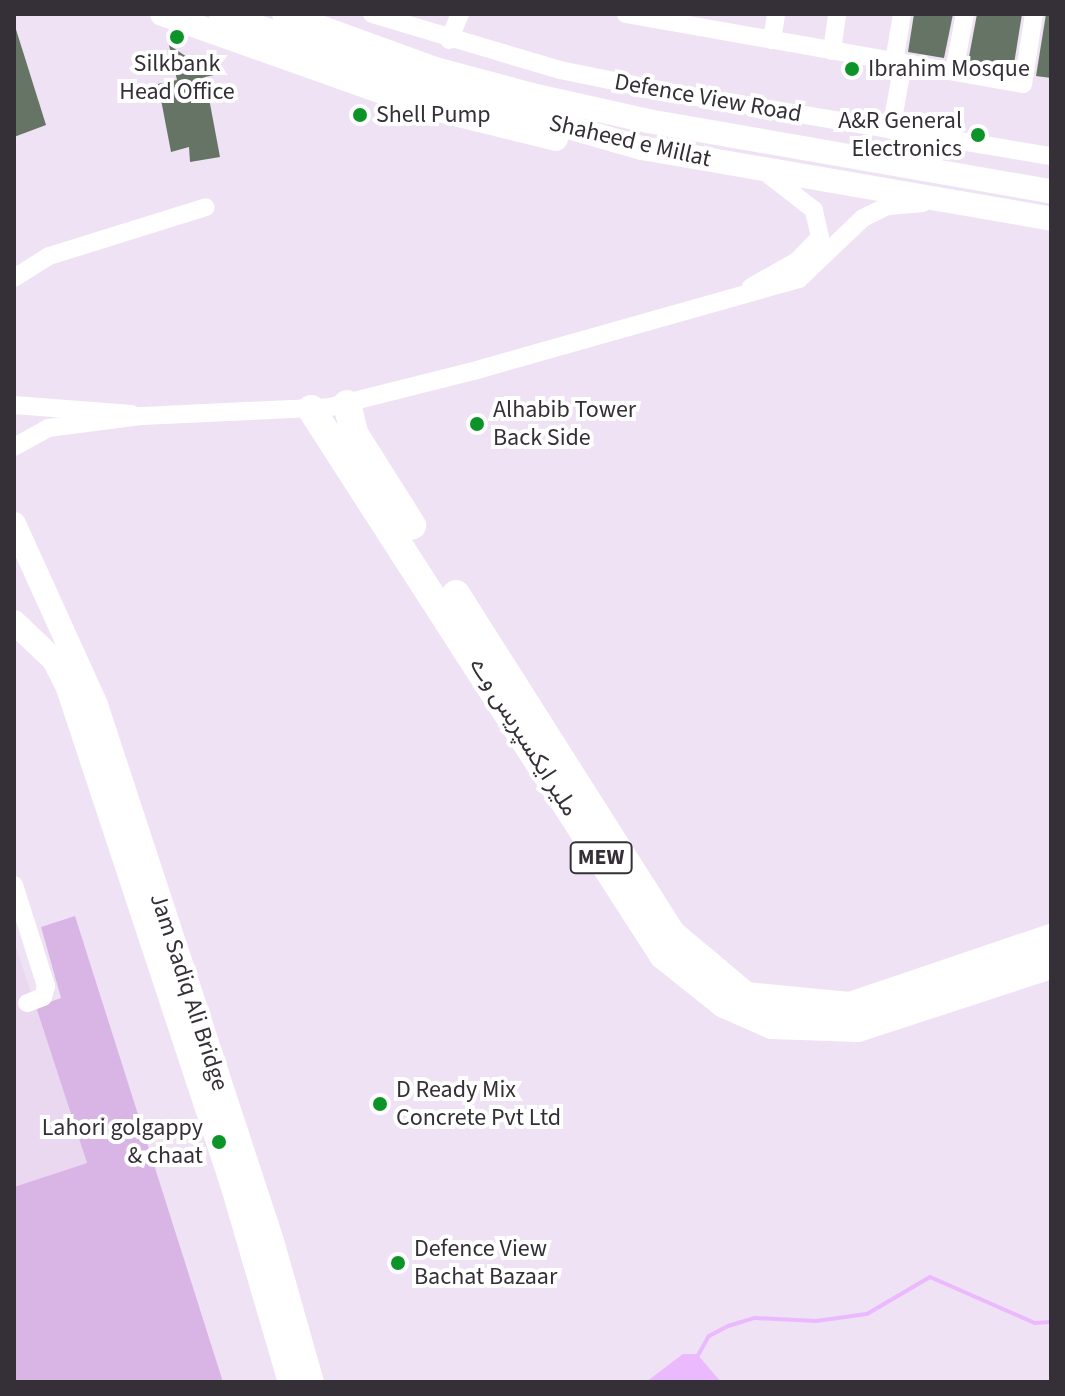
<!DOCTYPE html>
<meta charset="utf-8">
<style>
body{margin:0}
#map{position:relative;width:1065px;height:1396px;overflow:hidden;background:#efe2f4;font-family:"Source Sans 3","Noto Sans Arabic",sans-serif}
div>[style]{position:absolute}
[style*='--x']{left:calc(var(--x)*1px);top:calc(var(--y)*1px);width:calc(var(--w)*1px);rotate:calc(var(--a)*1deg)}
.built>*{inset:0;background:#ead8f1}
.green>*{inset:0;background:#d9b5e6}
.water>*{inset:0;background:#ebb9fd}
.stream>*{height:4px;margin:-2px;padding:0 2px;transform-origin:2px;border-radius:2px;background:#ebb9fd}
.building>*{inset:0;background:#667465}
.minor>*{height:18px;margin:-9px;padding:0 9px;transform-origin:9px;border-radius:9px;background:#fff}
.major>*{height:24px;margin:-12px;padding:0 12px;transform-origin:12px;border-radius:12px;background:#fff}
.highway>*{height:28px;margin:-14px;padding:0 14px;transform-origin:14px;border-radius:14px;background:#fff}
.dots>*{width:22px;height:22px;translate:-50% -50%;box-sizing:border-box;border:4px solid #fff;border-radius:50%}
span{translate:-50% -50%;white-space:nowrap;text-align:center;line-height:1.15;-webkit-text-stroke:8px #fff;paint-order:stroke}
.shield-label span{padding:2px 6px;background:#fff;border:2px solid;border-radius:6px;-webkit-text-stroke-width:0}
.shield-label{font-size:22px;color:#353037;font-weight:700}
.poi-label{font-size:24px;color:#353037}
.left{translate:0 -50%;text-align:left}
.right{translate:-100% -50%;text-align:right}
.street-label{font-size:24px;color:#353037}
.frame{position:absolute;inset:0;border:16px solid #353037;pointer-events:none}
</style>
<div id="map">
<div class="built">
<i style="clip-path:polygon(14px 941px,87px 1163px,14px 1187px)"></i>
</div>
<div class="green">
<i style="clip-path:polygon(75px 916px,223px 1382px,14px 1382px,14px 1187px,87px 1163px,36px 1007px,61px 998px,41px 927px)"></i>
</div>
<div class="water">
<i style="clip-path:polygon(683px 1354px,697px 1354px,721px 1382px,646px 1382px)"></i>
</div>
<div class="stream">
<i style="--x:696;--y:1359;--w:26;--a:-61"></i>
<i style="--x:709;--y:1336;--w:21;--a:-28"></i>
<i style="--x:728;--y:1326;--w:28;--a:-17"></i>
<i style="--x:755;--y:1318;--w:61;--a:2.8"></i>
<i style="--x:816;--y:1321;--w:51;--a:-7.8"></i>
<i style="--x:867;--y:1314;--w:73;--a:-30.4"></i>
<i style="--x:930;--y:1277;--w:115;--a:23.7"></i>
<i style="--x:1035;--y:1323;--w:16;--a:-4"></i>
</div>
<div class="building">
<i style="clip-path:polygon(914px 14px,953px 14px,944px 58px,908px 52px)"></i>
<i style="clip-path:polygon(977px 14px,1022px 14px,1013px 70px,968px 62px)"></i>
<i style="clip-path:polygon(1046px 14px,1051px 14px,1051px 78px,1036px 76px)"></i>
<i style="clip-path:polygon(14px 23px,46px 125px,14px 137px)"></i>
<i style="clip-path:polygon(169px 45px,214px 75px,205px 77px,220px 157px,190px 162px,189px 147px,171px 152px,158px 84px,177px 80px)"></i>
</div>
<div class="minor">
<i style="--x:372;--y:14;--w:196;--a:16.6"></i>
<i style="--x:560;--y:70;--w:115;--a:11.5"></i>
<i style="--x:673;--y:93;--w:383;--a:9.5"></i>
<i style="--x:626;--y:14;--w:403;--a:10"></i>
<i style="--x:1023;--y:84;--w:71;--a:-81.1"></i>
<i style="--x:449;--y:40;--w:28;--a:-67"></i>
<i style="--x:772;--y:40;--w:26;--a:-81"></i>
<i style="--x:832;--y:51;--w:37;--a:-82"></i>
<i style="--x:894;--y:62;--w:49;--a:-80.5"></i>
<i style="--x:954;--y:71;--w:58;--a:-79.1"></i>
<i style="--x:891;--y:130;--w:68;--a:-79.8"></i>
<i style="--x:14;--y:278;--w:41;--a:-32.2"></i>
<i style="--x:49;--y:256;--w:164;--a:-17.3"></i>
<i style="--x:751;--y:287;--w:53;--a:-29.5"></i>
<i style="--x:797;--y:261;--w:33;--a:-46"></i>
<i style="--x:820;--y:237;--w:28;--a:-103"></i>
<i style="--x:814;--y:210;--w:58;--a:-142"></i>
<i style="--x:14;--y:405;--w:118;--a:4.4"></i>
<i style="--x:14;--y:447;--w:39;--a:-29"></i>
<i style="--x:48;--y:428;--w:95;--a:-7.3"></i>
<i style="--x:142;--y:416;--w:188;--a:-2.7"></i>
<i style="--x:330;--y:407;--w:152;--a:-14.1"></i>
<i style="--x:477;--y:370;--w:335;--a:-15.8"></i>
<i style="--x:799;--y:279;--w:88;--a:-43.6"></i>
<i style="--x:863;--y:218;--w:28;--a:-26"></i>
<i style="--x:888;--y:206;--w:35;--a:-5"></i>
<i style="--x:14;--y:885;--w:106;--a:72.4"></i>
<i style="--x:46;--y:986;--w:11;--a:105"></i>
<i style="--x:43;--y:997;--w:17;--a:159"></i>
</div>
<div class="major">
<i style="--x:162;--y:14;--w:273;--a:19.5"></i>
<i style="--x:419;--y:105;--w:141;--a:13.9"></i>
<i style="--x:221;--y:14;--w:220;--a:19.3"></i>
<i style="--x:429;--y:87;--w:222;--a:16"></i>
<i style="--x:642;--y:148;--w:415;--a:9.8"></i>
<i style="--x:284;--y:14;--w:158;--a:20"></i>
<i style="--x:432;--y:68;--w:104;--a:15.1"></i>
<i style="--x:532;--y:95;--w:119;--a:12.6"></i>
<i style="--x:648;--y:121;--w:409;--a:9.9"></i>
<i style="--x:14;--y:524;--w:199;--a:65.6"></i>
<i style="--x:96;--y:705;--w:564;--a:71.82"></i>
<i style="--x:272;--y:1241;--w:147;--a:74.2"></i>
<i style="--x:14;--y:622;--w:55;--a:43.5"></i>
<i style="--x:54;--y:660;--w:28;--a:63"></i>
<i style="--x:67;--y:685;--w:526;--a:71.7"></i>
<i style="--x:232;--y:1184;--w:206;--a:73.7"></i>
</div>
<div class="highway">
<i style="--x:347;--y:404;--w:32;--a:76"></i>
<i style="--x:355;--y:435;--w:107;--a:57.7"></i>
<i style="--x:311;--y:409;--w:650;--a:57.19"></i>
<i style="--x:663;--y:955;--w:78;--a:38.8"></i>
<i style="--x:724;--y:1004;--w:52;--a:23.6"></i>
<i style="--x:772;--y:1025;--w:86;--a:2"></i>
<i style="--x:858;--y:1028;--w:203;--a:-18.1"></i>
<i style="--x:456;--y:594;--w:403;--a:57.6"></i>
<i style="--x:672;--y:934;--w:97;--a:40"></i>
<i style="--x:746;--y:996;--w:104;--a:5.5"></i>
<i style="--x:850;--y:1006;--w:212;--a:-18.7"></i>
</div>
<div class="dots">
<i style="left:177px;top:37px;background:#0d9428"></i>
<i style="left:852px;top:69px;background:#0d9428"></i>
<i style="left:360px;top:115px;background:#0d9428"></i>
<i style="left:978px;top:135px;background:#0d9428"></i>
<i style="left:477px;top:424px;background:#0d9428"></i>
<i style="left:380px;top:1104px;background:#0d9428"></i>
<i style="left:219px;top:1142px;background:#0d9428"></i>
<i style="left:398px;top:1263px;background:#0d9428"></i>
</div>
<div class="shield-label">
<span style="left:601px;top:858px">MEW</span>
</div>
<div class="poi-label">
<span style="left:177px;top:78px">Silkbank<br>Head Office</span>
<span class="left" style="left:868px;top:69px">Ibrahim Mosque</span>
<span class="left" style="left:376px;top:115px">Shell Pump</span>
<span class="right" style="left:962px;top:135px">A&amp;R General<br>Electronics</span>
<span class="left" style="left:493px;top:424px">Alhabib Tower<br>Back Side</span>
<span class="left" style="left:396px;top:1104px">D Ready Mix<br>Concrete Pvt Ltd</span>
<span class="right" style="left:203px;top:1142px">Lahori golgappy<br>&amp; chaat</span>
<span class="left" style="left:414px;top:1263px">Defence View<br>Bachat Bazaar</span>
</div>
<div class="street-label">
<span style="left:708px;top:98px;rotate:10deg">Defence View Road</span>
<span style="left:630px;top:141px;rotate:13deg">Shaheed e Millat</span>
<span style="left:524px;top:737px;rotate:58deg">ملیر ایکسپریس وے</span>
<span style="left:189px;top:992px;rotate:72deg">Jam Sadiq Ali Bridge</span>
</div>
<div class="frame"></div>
</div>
